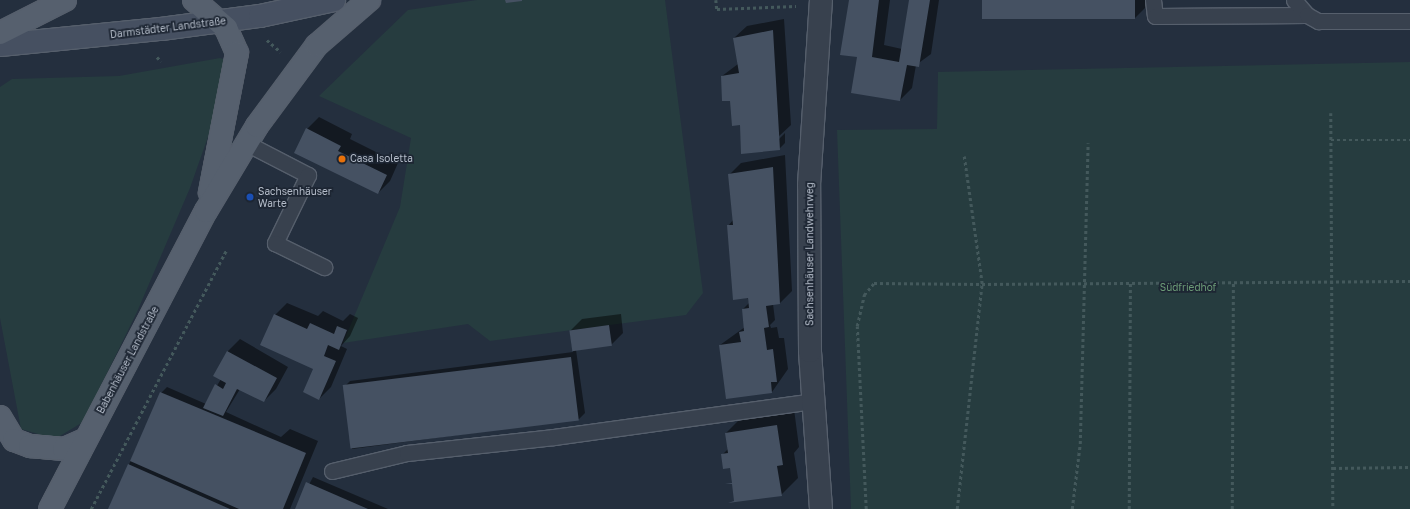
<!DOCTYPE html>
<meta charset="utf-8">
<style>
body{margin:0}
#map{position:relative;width:1410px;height:509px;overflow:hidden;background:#242f3e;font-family:"Golos Text",sans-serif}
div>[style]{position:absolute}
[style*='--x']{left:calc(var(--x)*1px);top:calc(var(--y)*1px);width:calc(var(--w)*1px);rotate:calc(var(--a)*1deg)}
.green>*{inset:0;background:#263c3f}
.shadow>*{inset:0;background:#0007}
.building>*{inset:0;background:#455162;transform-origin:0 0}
.path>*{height:2.5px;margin-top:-1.25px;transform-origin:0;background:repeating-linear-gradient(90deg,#44595c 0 3px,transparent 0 6px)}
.roads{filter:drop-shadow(1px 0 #565f6c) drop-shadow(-1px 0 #565f6c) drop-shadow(0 1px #565f6c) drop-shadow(0 -1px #565f6c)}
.lane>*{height:15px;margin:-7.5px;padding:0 7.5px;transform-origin:7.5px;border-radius:7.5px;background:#38414e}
.street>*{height:22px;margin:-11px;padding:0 11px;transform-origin:11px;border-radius:11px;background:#38414e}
.secondary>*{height:22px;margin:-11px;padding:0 11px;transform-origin:11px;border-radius:11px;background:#465061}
.primary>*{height:22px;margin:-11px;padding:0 11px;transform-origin:11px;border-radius:11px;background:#56606e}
.dots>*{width:11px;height:11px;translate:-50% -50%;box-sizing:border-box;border:2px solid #1d2633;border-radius:50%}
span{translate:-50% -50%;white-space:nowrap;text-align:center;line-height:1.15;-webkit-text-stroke:3.5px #1d2633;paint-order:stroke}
.street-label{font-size:10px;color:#b4bcc9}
.poi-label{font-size:10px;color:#b4bcc9}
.left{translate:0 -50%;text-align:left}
.park-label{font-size:10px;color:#6b9a76}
</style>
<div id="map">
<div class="green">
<i style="clip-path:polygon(477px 0,665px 0,703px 293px,686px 315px,490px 341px,468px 324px,343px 343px,400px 207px,411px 138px,319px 96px,408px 10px)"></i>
<i style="clip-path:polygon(220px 58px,229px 61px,228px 80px,190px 188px,137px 312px,83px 422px,55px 439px,21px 429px,0 318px,0 87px,12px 79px,119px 76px)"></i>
<i style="clip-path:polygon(1410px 62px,1410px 509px,851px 509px,837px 130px,937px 129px,938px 72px)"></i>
</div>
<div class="shadow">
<i style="clip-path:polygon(850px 0,890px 0,884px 45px,902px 49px,910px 0,939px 0,931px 54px,916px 65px,912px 88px,900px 100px,858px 57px)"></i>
<i style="clip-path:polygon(983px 0,1151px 0,1151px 2px,1135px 18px)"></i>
<i style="clip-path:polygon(784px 19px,791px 125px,778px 137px,778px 140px,785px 133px,785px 143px,779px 149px,741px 124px,722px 76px,738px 64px,734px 38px,747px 26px)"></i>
<i style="clip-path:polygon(319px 117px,352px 134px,350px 139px,398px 163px,390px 181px,378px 193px,307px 129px)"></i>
<i style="clip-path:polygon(785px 155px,792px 291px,780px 303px,773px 304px,775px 320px,770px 325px,771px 328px,777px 327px,779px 338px,784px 338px,788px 369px,772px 392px,720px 345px,745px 327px,743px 309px,749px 303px,728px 226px,733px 220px,729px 175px,741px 163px)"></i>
<i style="clip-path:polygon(287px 303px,318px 316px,323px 311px,343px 321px,350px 314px,358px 318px,350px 336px,341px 346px,347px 349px,331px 387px,319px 399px,315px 368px,275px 315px)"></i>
<i style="clip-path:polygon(621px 314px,623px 333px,611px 345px,576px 350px,585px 413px,579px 419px,352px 449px,344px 387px,350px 381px,573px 352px,570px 331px,582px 319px)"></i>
<i style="clip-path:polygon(240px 339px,288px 367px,276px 389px,264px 401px,240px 389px,226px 412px,281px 437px,290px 429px,318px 441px,290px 509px,109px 509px,161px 393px,167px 387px,206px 404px,221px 379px,215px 376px,228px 351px)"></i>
<i style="clip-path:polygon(794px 409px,799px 447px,794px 453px,798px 478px,781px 495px,730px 467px,722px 455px,728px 449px,726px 433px,743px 416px)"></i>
<i style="clip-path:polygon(313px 477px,388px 509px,296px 509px)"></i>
</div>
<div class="building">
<i style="clip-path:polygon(505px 0,522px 0,522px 1px,506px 3px)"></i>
<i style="clip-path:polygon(849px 0,879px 0,872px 57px,899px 62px,909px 0,930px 0,919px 67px,907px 65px,900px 101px,851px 93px,857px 57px,840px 55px)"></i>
<i style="left:982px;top:0;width:153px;height:19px"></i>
<i style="clip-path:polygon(773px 30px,780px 150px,741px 154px,740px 125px,732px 126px,730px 101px,722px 101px,721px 76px,739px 73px,733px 38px)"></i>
<i style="clip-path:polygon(306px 128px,341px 146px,338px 151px,387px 175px,378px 194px,294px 153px)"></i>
<i style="clip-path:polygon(773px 167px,780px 304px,766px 306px,769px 327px,764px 328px,767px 350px,773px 349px,777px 382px,771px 382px,772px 393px,726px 399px,719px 345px,741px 342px,739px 332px,744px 331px,742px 309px,749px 308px,748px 298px,733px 300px,727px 225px,733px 225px,728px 174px)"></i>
<i style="clip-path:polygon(274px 314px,307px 329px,310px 323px,334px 334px,337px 326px,347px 330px,339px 350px,328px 345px,324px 356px,336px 361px,319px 400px,303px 392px,313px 369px,260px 345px)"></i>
<i style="left:609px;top:325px;width:21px;height:40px;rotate:82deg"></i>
<i style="clip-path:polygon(227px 351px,277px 378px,264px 402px,237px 389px,223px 416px,203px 408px,215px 384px,223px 389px,226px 383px,213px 376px)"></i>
<i style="left:571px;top:357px;width:64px;height:230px;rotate:83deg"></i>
<i style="clip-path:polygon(160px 392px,306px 453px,283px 509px,239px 509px,130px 461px)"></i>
<i style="clip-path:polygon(777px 425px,783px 465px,777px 466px,782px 496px,728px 503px,734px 501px,732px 484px,725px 484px,732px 483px,730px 468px,723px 469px,721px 454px,728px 453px,725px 433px)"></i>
<i style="clip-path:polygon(128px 464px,230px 509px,108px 509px)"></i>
<i style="clip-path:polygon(306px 482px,368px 509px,295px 509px)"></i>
</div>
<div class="path">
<i style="--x:716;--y:0;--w:9;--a:84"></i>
<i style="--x:717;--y:9;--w:79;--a:-2.2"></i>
<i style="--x:267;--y:40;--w:18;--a:41"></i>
<i style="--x:157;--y:57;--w:6;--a:45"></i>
<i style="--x:1331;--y:113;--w:396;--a:89.7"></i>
<i style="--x:1331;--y:140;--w:79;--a:0"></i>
<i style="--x:1333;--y:468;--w:77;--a:-0.7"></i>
<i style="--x:91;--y:509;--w:293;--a:-62.4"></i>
<i style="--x:866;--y:509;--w:183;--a:-92.8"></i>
<i style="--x:857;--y:326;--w:32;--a:-77"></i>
<i style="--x:864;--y:295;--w:16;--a:-50"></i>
<i style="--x:874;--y:283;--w:108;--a:0.5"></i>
<i style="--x:982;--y:284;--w:129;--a:-98"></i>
<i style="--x:957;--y:509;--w:226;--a:-83.7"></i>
<i style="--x:982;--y:284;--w:428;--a:-0.4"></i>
<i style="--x:1072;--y:509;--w:65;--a:-83"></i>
<i style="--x:1080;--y:444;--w:301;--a:-88.5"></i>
<i style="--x:1129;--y:509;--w:226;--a:-89.7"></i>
<i style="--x:1232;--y:509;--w:226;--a:-89.7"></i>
</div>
<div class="roads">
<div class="lane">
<i style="--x:1153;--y:0;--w:16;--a:83"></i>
<i style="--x:1155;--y:16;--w:152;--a:-0.4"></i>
<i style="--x:1294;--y:0;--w:20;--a:49"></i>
<i style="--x:1307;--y:15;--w:13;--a:29"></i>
<i style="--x:1318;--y:21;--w:92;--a:0"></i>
<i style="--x:246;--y:143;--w:70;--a:27.3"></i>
<i style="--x:308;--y:175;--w:76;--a:115.9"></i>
<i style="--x:275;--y:243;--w:55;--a:26.1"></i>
<i style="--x:332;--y:471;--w:77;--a:-13.5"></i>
<i style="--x:407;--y:453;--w:148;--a:-6.2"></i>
<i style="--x:554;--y:437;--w:261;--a:-7.9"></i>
</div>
<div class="street">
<i style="--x:821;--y:509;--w:158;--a:-94"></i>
<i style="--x:810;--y:351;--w:166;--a:-90.3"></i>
<i style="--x:809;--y:185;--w:185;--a:-86.3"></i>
</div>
<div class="secondary">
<i style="--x:0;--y:45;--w:162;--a:-5.7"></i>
<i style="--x:161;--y:29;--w:100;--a:-7.5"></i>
<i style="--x:260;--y:16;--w:76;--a:-12.2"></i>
</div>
<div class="primary">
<i style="--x:194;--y:0;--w:43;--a:41.2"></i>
<i style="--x:226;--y:28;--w:27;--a:66"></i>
<i style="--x:237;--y:53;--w:142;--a:101"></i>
<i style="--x:0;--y:33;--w:73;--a:-26.9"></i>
<i style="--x:0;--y:417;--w:27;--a:59"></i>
<i style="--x:14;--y:440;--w:17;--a:21"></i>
<i style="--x:30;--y:446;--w:34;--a:5"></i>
<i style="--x:64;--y:449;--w:24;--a:-24"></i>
<i style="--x:50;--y:509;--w:336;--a:-62.4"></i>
<i style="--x:206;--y:211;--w:99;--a:-59"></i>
<i style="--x:257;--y:126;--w:101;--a:-53.5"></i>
<i style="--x:317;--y:45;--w:69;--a:-40.9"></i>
</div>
</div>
<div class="dots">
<i style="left:342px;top:159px;background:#e8710a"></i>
<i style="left:250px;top:197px;background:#1a4fb4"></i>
</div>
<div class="street-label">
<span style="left:168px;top:28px;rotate:-7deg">Darmstädter Landstraße</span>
<span style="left:810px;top:254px;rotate:-90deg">Sachsenhäuser Landwehrweg</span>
<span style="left:128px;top:360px;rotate:-62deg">Babenhäuser Landstraße</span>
</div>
<div class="poi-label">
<span class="left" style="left:350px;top:159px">Casa Isoletta</span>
<span class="left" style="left:258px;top:197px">Sachsenhäuser<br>Warte</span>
</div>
<div class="park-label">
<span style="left:1188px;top:288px">Südfriedhof</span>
</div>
</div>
